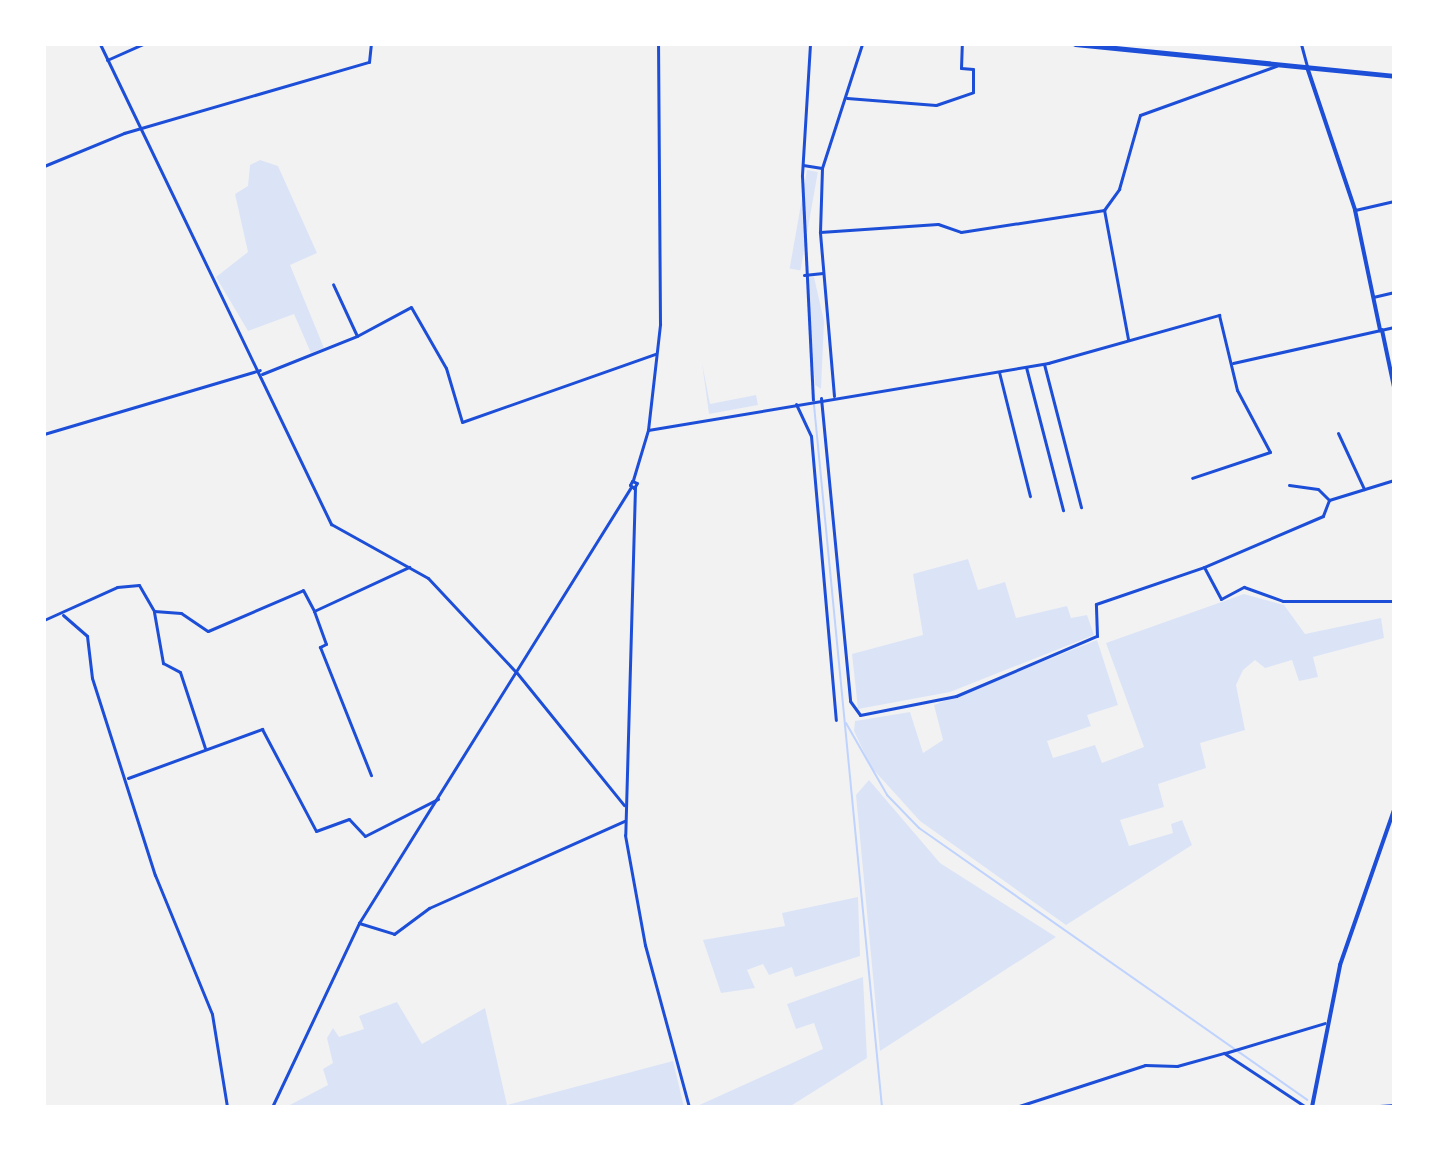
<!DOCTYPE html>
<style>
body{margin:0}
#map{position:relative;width:1438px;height:1151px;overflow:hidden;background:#f2f2f2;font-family:"Space Grotesk",sans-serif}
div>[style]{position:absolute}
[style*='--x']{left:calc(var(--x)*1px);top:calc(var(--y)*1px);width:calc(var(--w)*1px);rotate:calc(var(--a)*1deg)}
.green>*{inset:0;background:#dbe4f7;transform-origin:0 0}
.stream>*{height:2px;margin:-1px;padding:0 1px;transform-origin:1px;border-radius:1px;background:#bfd3fe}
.minor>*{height:3px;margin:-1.5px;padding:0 1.5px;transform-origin:1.5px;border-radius:1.5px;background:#1d4ed8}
.tertiary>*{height:4px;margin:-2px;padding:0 2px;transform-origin:2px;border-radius:2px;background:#1d4ed8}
.secondary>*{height:5px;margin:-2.5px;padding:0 2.5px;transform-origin:2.5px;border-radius:2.5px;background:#1d4ed8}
span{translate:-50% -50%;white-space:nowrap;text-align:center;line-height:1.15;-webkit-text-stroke:7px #fff;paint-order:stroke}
.frame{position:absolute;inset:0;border:46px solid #fff;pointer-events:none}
</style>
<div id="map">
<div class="green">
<i style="clip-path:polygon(260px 160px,278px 166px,317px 253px,290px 265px,324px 348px,311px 353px,294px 314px,248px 331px,216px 277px,248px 252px,235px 194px,248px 186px,250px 165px)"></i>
<i style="left:807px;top:170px;width:11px;height:100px;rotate:10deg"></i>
<i style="clip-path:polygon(814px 277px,824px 321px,821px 389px,815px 385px,807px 278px)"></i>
<i style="clip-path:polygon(702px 363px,710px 404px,756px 395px,758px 405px,709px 414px)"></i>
<i style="clip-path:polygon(968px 559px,978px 590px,1005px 582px,1016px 618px,1067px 606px,1071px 618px,1087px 615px,1094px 635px,950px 692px,858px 709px,852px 654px,923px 635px,913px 574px)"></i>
<i style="clip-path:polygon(1244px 594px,1284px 605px,1305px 634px,1381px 618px,1384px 638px,1313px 657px,1318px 677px,1299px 681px,1292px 660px,1265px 668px,1255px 660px,1243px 670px,1236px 685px,1245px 730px,1200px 743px,1206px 768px,1158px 784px,1164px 807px,1120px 820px,1129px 846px,1173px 833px,1171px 824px,1182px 820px,1192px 845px,1066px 925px,920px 821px,871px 767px,854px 731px,855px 721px,910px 712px,923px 753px,943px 740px,934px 705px,1097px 640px,1118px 705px,1087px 715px,1091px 726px,1047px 741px,1053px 758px,1095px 745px,1102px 763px,1144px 747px,1106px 643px)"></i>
<i style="clip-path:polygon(869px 780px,940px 863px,1056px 937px,880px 1051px,856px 795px)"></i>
<i style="clip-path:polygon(858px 897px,860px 956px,795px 977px,792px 967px,769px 975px,763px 964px,747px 970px,755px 988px,721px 993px,703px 940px,785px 926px,782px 913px)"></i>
<i style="clip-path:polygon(863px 977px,867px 1058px,789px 1107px,695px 1107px,823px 1049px,814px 1023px,796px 1029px,787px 1004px)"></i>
<i style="clip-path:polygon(397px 1002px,422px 1044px,485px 1008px,507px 1105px,673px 1061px,684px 1107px,286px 1107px,328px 1085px,323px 1069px,333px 1063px,327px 1038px,333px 1028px,339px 1037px,364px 1029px,359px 1016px)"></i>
</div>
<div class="stream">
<i style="--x:814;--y:405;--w:705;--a:84.47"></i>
<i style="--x:846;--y:723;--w:83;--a:60.3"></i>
<i style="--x:887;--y:795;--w:46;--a:45.9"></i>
<i style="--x:919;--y:828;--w:474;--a:35"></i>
</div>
<div class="minor">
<i style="--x:100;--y:44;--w:533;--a:64.3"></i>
<i style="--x:331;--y:524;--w:111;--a:29.1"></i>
<i style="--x:428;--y:578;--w:130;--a:46.9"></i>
<i style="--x:517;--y:673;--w:170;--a:51"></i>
<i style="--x:810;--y:44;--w:132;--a:93.5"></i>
<i style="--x:802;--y:176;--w:224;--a:87.2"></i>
<i style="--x:1301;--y:44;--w:23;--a:75"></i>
<i style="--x:107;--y:60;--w:39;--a:-24"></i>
<i style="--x:847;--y:98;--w:89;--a:4.5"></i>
<i style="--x:936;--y:105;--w:39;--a:-19"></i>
<i style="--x:973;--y:92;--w:23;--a:-90"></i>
<i style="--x:973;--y:69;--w:12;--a:-175"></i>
<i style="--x:961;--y:68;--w:24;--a:-88"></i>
<i style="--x:803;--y:165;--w:19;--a:9"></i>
<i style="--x:44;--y:166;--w:87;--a:-22.4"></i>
<i style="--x:124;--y:133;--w:255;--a:-16.2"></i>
<i style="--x:369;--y:62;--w:18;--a:-84"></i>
<i style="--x:1355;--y:210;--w:40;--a:-13"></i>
<i style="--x:820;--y:232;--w:118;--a:-3.9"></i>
<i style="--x:938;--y:224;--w:24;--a:19"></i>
<i style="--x:961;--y:232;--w:145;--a:-8.7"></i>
<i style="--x:804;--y:275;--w:19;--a:-6"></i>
<i style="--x:1373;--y:297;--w:22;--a:-13"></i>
<i style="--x:357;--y:336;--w:61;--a:-28.2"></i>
<i style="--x:411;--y:307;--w:70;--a:60.2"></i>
<i style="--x:446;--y:368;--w:56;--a:73.5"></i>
<i style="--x:462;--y:422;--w:205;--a:-19.4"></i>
<i style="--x:1128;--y:339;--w:131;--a:-100.5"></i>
<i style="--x:1104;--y:210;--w:26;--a:-54"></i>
<i style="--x:1119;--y:189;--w:77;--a:-74.2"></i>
<i style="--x:1140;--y:115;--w:145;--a:-19.8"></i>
<i style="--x:1233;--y:363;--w:165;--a:-12.6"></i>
<i style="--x:1044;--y:364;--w:148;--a:75.5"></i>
<i style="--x:1026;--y:367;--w:148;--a:75.5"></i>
<i style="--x:999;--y:372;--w:128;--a:76"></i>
<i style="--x:262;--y:374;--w:102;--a:-21.8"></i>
<i style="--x:357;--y:336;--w:57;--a:-114.8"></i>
<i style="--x:834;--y:396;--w:165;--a:-94.9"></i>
<i style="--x:820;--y:232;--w:64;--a:-88.2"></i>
<i style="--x:822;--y:168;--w:130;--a:-72.1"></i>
<i style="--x:821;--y:398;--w:304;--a:84.5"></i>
<i style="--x:850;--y:701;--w:17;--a:54"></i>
<i style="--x:860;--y:715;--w:98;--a:-11.2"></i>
<i style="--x:956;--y:696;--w:153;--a:-23.1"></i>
<i style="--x:1097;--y:636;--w:32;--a:-92"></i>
<i style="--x:1096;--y:604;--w:114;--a:-18.9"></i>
<i style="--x:796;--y:404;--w:35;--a:65"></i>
<i style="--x:811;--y:436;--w:285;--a:85"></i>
<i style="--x:648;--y:430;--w:406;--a:-9.5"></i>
<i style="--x:1048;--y:363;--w:178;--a:-15.7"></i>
<i style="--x:1219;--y:315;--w:77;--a:76.5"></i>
<i style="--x:1237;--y:390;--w:70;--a:62"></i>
<i style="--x:1270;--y:452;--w:82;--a:161.6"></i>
<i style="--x:1338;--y:433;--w:62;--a:65.1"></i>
<i style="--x:44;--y:434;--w:225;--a:-16.5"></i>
<i style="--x:633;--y:480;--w:52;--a:-73.3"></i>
<i style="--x:648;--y:430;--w:107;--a:-83.5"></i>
<i style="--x:660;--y:324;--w:280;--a:-90.4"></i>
<i style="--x:632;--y:481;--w:5;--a:22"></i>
<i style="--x:637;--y:483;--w:6;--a:121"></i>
<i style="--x:634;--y:488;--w:5;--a:-143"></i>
<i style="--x:630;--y:485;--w:4;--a:-63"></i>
<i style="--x:1289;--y:485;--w:29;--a:8"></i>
<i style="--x:1318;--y:489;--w:16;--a:45"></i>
<i style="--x:1329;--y:500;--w:68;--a:-17.1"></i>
<i style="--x:635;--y:487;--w:348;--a:91.6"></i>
<i style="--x:625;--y:835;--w:112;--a:79.7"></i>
<i style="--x:645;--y:945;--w:168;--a:74.8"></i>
<i style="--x:1329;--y:500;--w:17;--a:111"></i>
<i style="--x:1323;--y:516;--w:129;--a:156.8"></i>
<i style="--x:1204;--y:567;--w:36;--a:62"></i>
<i style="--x:1221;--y:599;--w:26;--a:-28"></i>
<i style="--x:1244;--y:587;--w:41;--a:19.7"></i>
<i style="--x:1283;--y:601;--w:111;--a:0"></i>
<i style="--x:314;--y:611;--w:35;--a:70"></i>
<i style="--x:326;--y:644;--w:7;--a:153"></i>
<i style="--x:320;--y:647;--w:138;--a:68.3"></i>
<i style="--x:154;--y:612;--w:52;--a:80"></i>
<i style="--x:163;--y:663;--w:19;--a:28"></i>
<i style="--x:180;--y:672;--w:80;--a:71.8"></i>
<i style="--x:63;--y:615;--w:32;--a:41"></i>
<i style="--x:87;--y:636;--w:42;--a:83.2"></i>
<i style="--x:92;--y:678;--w:207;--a:72.3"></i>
<i style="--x:155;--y:875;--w:150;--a:67.7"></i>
<i style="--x:212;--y:1014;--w:94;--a:80.8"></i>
<i style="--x:44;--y:620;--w:80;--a:-24.3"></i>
<i style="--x:117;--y:587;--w:22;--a:-5"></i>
<i style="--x:139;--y:585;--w:30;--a:60"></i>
<i style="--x:154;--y:611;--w:27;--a:4"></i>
<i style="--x:181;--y:613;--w:32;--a:34"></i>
<i style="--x:208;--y:631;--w:103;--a:-23.3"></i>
<i style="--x:303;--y:590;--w:24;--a:62"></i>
<i style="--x:314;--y:611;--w:105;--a:-24.9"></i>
<i style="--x:128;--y:778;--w:143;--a:-20.1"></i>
<i style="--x:262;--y:729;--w:115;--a:62.1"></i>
<i style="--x:316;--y:831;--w:35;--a:-20"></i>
<i style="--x:349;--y:819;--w:23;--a:47"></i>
<i style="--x:365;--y:836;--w:82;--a:-26.9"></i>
<i style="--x:44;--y:915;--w:35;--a:90"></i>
<i style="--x:359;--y:923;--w:37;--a:17"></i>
<i style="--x:394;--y:934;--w:44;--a:-36.6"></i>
<i style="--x:429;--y:908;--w:214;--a:-24"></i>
<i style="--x:1225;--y:1053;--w:104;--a:-16.7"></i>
<i style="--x:272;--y:1107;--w:204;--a:-64.7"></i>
<i style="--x:359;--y:923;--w:514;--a:-58.04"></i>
<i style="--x:1016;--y:1107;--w:136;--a:-18"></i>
<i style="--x:1145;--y:1065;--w:32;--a:2"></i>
<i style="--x:1177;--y:1066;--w:49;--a:-15.5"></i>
<i style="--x:1224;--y:1053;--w:98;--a:33.4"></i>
<i style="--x:1365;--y:1107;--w:29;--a:-4"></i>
</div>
<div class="tertiary">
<i style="--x:1307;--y:67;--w:151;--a:71.4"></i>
<i style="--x:1355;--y:210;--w:123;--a:78.2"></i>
<i style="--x:1382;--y:330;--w:58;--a:78.1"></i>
<i style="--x:1312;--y:1107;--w:145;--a:-78.8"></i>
<i style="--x:1340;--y:965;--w:164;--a:-70.8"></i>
</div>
<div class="secondary">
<i style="--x:1075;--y:44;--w:321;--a:5.7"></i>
</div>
<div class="frame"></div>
</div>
